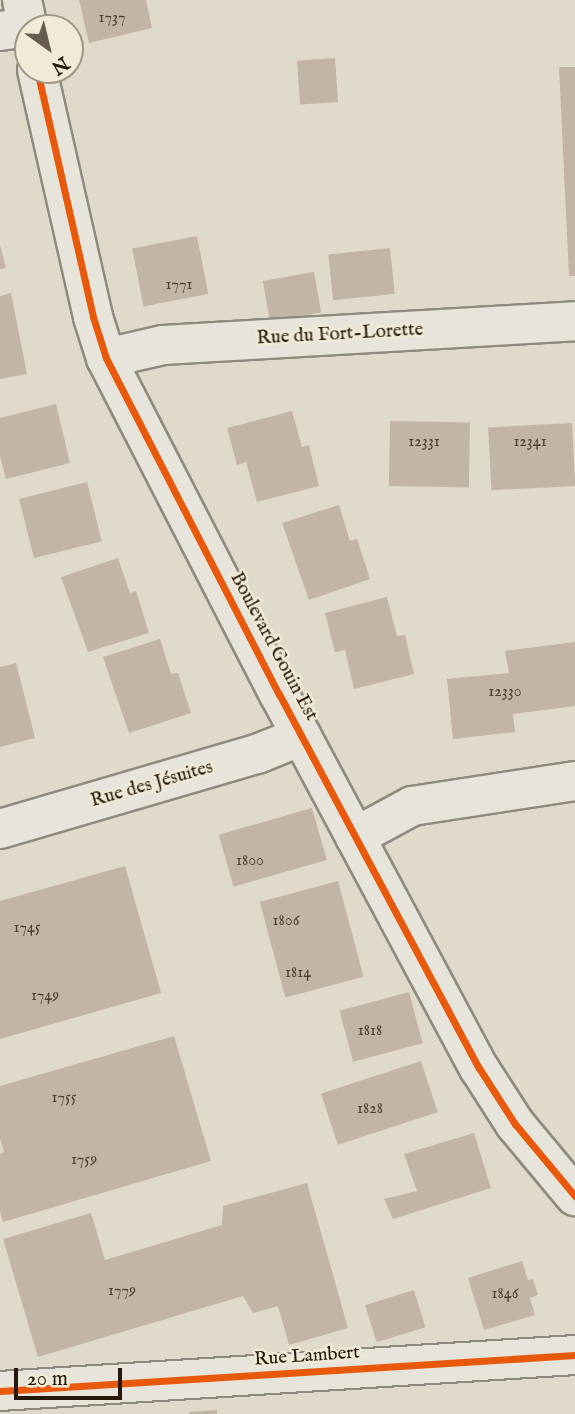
<!DOCTYPE html>
<meta charset="utf-8">
<style>
body{margin:0}
#map{position:relative;width:575px;height:1414px;overflow:hidden;background:#e0daca;font-family:"IM FELL English",serif}
div>[style]{position:absolute}
[style*='--x']{left:calc(var(--x)*1px);top:calc(var(--y)*1px);width:calc(var(--w)*1px);rotate:calc(var(--a)*1deg)}
.building>*{inset:0;background:#c3b5a6;transform-origin:0 0}
.roads{filter:drop-shadow(2px 0 #8f8a7f) drop-shadow(-2px 0 #8f8a7f) drop-shadow(0 2px #8f8a7f) drop-shadow(0 -2px #8f8a7f)}
.minor>*{height:38px;margin:-19px;padding:0 19px;transform-origin:19px;border-radius:19px;background:#e7e4dc}
.tertiary>*{height:38px;margin:-19px;padding:0 19px;transform-origin:19px;border-radius:19px;background:#e7e4dc}
.cycleway>*{height:7px;margin:-3.5px;padding:0 3.5px;transform-origin:3.5px;border-radius:3.5px;background:#e8590c}
span{translate:-50% -50%;white-space:nowrap;text-align:center;line-height:1.15;-webkit-text-stroke:5px #f1ead6;paint-order:stroke}
.number-label{font-size:16px;color:#4c3e31}
.number-label span{-webkit-text-stroke-width:0}
.street-label{font-size:19px;color:#25170a}
.north{position:absolute;left:14px;top:14px;width:70px;height:70px;box-sizing:border-box;background:#f1ead6;border:2px solid #9f9684;border-radius:50%;rotate:146deg;font-size:19px;font-weight:700;line-height:28px;text-align:center;color:#25170a}
.north::after{content:'';display:block;margin:auto;width:24px;height:32px;background:#665b4d;clip-path:polygon(50% 0,100% 100%,50% 72%,0 100%)}
.scale{position:absolute;left:14px;top:1368px;width:108px;height:32px;box-sizing:border-box;border:4px solid #25170a;border-top:0;padding-left:9px;font-size:21px;line-height:24px;white-space:nowrap;color:#25170a;-webkit-text-stroke:5px #f1ead6;paint-order:stroke}
</style>
<div id="map">
<div class="building">
<i style="clip-path:polygon(79px 0,146px 0,152px 28px,89px 43px)"></i>
<i style="left:335px;top:58px;width:44px;height:38px;rotate:86deg"></i>
<i style="clip-path:polygon(559px 67px,575px 67px,575px 276px,569px 276px)"></i>
<i style="left:197px;top:236px;width:59px;height:66px;rotate:79deg"></i>
<i style="clip-path:polygon(0 245px,6px 268px,0 269px)"></i>
<i style="left:390px;top:248px;width:46px;height:62px;rotate:84deg"></i>
<i style="left:314px;top:272px;width:41px;height:52px;rotate:80deg"></i>
<i style="clip-path:polygon(11px 293px,27px 374px,0 379px,0 296px)"></i>
<i style="clip-path:polygon(56px 404px,70px 463px,6px 479px,0 456px,0 418px)"></i>
<i style="clip-path:polygon(292px 411px,302px 447px,309px 445px,319px 486px,257px 502px,246px 462px,237px 465px,227px 428px)"></i>
<i style="left:390px;top:421px;width:80px;height:65px;rotate:1deg"></i>
<i style="left:572px;top:423px;width:63px;height:84px;rotate:87deg"></i>
<i style="left:87px;top:482px;width:61px;height:70px;rotate:76deg"></i>
<i style="clip-path:polygon(339px 505px,350px 541px,357px 539px,370px 579px,309px 600px,282px 523px)"></i>
<i style="clip-path:polygon(118px 558px,130px 593px,136px 591px,149px 633px,88px 652px,61px 577px)"></i>
<i style="clip-path:polygon(387px 597px,397px 636px,405px 635px,414px 674px,354px 689px,345px 650px,335px 652px,325px 613px)"></i>
<i style="clip-path:polygon(160px 639px,171px 674px,178px 673px,191px 713px,129px 733px,103px 657px)"></i>
<i style="clip-path:polygon(575px 642px,575px 706px,513px 714px,515px 732px,453px 739px,447px 679px,509px 673px,505px 651px)"></i>
<i style="clip-path:polygon(16px 663px,35px 738px,0 747px,0 667px)"></i>
<i style="left:312px;top:808px;width:54px;height:97px;rotate:74deg"></i>
<i style="clip-path:polygon(125px 866px,161px 993px,0 1039px,0 901px)"></i>
<i style="left:338px;top:881px;width:99px;height:81px;rotate:75deg"></i>
<i style="left:409px;top:992px;width:53px;height:72px;rotate:75deg"></i>
<i style="clip-path:polygon(174px 1036px,211px 1161px,3px 1222px,0 1211px,0 1154px,4px 1152px,0 1138px,0 1086px)"></i>
<i style="left:421px;top:1061px;width:54px;height:105px;rotate:72deg"></i>
<i style="clip-path:polygon(474px 1133px,491px 1188px,393px 1219px,384px 1199px,417px 1191px,404px 1154px)"></i>
<i style="clip-path:polygon(307px 1183px,348px 1328px,289px 1345px,278px 1306px,253px 1313px,243px 1296px,38px 1357px,3px 1239px,91px 1213px,105px 1260px,222px 1225px,223px 1206px)"></i>
<i style="clip-path:polygon(522px 1261px,528px 1280px,533px 1279px,538px 1295px,530px 1298px,535px 1315px,484px 1330px,468px 1278px)"></i>
<i style="left:414px;top:1290px;width:39px;height:51px;rotate:73deg"></i>
<i style="clip-path:polygon(217px 1410px,217px 1414px,190px 1414px,189px 1412px)"></i>
</div>
<div class="roads">
<div class="minor">
<i style="--x:0;--y:31;--w:28;--a:-8"></i>
<i style="--x:106;--y:358;--w:58;--a:-12.8"></i>
<i style="--x:163;--y:345;--w:413;--a:-3.3"></i>
<i style="--x:0;--y:829;--w:268;--a:-16.3"></i>
<i style="--x:257;--y:754;--w:48;--a:-21.8"></i>
<i style="--x:355;--y:837;--w:65;--a:-28.5"></i>
<i style="--x:412;--y:806;--w:165;--a:-8.7"></i>
<i style="--x:0;--y:1391;--w:576;--a:-3.58"></i>
</div>
<div class="tertiary">
<i style="--x:22;--y:0;--w:29;--a:78"></i>
<i style="--x:37;--y:70;--w:253;--a:77.2"></i>
<i style="--x:93;--y:317;--w:43;--a:72.4"></i>
<i style="--x:106;--y:358;--w:378;--a:62.8"></i>
<i style="--x:279;--y:694;--w:424;--a:61.9"></i>
<i style="--x:479;--y:1068;--w:67;--a:57.3"></i>
<i style="--x:515;--y:1124;--w:94;--a:50.2"></i>
</div>
</div>
<div class="cycleway">
<i style="--x:37;--y:70;--w:253;--a:77.2"></i>
<i style="--x:93;--y:317;--w:43;--a:72.4"></i>
<i style="--x:106;--y:358;--w:378;--a:62.8"></i>
<i style="--x:279;--y:694;--w:424;--a:61.9"></i>
<i style="--x:479;--y:1068;--w:67;--a:57.3"></i>
<i style="--x:515;--y:1124;--w:94;--a:50.2"></i>
<i style="--x:0;--y:1391;--w:576;--a:-3.58"></i>
</div>
<div class="number-label">
<span style="left:112px;top:18px">1737</span>
<span style="left:179px;top:285px">1771</span>
<span style="left:424px;top:442px">12331</span>
<span style="left:530px;top:442px">12341</span>
<span style="left:505px;top:692px">12330</span>
<span style="left:250px;top:861px">1800</span>
<span style="left:286px;top:921px">1806</span>
<span style="left:27px;top:928px">1745</span>
<span style="left:298px;top:973px">1814</span>
<span style="left:45px;top:996px">1749</span>
<span style="left:370px;top:1031px">1818</span>
<span style="left:64px;top:1098px">1755</span>
<span style="left:370px;top:1109px">1828</span>
<span style="left:84px;top:1160px">1759</span>
<span style="left:122px;top:1291px">1779</span>
<span style="left:505px;top:1294px">1846</span>
</div>
<div class="street-label">
<span style="left:340px;top:335px;rotate:-3deg">Rue du Fort-Lorette</span>
<span style="left:273px;top:647px;rotate:62deg">Boulevard Gouin Est</span>
<span style="left:152px;top:785px;rotate:-16deg">Rue des Jésuites</span>
<span style="left:307px;top:1357px;rotate:-4deg">Rue Lambert</span>
</div>
<div class="north">N</div>
<div class="scale">20 m</div>
</div>
